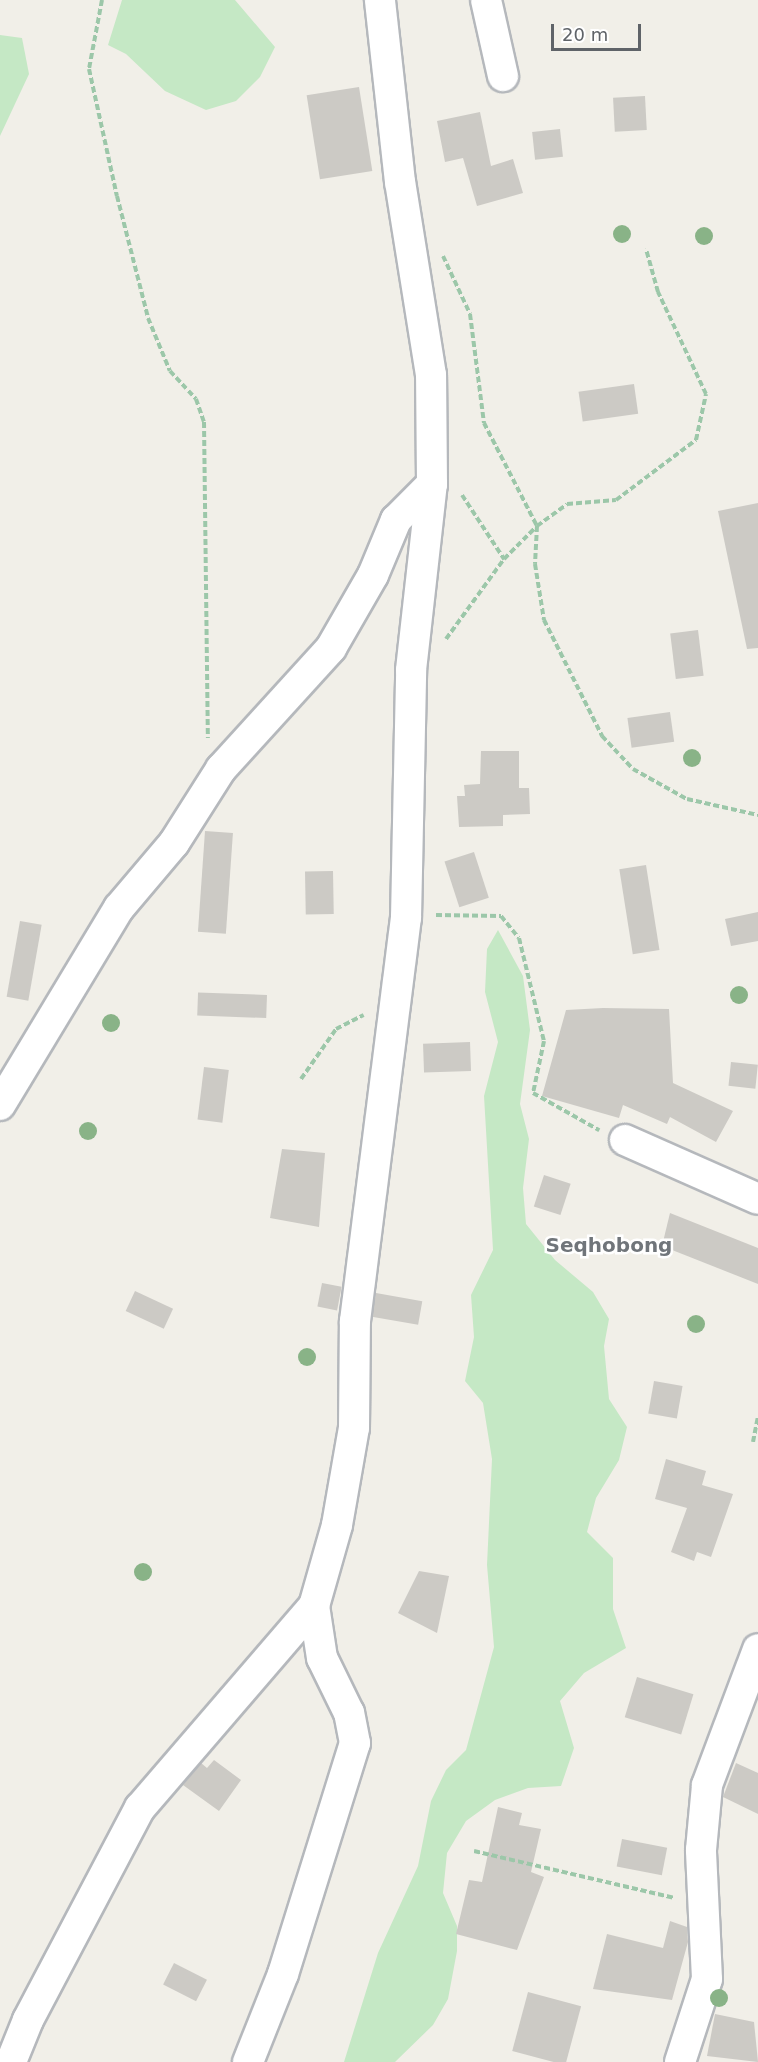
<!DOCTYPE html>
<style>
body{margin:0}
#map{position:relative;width:758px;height:2062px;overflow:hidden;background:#f1efe8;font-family:"DejaVu Sans",sans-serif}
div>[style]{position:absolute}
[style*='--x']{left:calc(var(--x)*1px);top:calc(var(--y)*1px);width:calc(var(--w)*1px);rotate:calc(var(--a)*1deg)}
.green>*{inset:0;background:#c5e8c5}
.building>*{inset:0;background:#cccac5;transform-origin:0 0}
.path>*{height:4px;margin-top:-2px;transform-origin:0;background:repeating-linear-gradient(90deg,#9cc7a9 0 6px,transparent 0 9px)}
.roads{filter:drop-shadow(2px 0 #b5b8bc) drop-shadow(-2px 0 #b5b8bc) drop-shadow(0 2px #b5b8bc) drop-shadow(0 -2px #b5b8bc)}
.minor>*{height:30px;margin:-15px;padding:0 15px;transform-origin:15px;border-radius:15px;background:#fff}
.trees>*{width:18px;height:18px;margin:-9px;border-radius:50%;background:#89b387}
span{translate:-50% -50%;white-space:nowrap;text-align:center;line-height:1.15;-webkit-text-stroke:5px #fff;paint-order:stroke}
.neighbourhood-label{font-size:20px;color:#70757a;font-weight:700}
.scale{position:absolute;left:551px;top:24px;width:90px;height:27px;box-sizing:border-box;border:3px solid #5f6368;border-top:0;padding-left:8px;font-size:18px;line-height:21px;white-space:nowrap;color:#5f6368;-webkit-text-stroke:4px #fff;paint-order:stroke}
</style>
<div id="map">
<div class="green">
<i style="clip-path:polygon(122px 0,235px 0,275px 47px,260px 77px,236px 101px,206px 110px,165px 91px,126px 54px,108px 45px)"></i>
<i style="clip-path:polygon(0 35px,22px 38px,29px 74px,0 136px)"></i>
<i style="clip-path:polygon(498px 930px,523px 976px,530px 1030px,520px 1104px,529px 1139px,523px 1188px,526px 1224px,555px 1260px,593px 1292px,609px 1319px,604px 1346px,609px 1399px,627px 1427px,619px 1460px,596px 1498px,587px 1532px,613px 1558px,613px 1609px,626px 1648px,584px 1673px,560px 1701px,574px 1748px,561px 1786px,528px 1788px,495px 1800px,466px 1821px,447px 1853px,443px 1893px,457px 1926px,457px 1951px,448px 1999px,433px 2025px,395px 2062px,344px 2062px,378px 1953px,418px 1866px,431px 1801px,446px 1770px,466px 1750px,494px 1647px,487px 1565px,492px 1459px,483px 1403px,465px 1381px,474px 1337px,471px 1295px,493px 1250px,484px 1096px,498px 1042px,485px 992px,487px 949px)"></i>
</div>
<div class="building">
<i style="left:359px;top:87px;width:85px;height:53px;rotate:81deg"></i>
<i style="left:645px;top:96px;width:34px;height:32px;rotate:87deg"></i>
<i style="clip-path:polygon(480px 112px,491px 166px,513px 159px,523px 193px,477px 206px,463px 158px,445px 162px,437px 121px)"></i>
<i style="left:560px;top:129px;width:28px;height:28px;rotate:84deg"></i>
<i style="left:634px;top:384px;width:30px;height:56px;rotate:82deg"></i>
<i style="clip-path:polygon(758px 503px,758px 648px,747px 649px,718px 511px)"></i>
<i style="left:698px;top:630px;width:46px;height:28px;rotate:83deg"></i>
<i style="left:670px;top:712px;width:30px;height:43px;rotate:82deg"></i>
<i style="clip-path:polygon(481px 751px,519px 751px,519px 788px,529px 788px,530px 814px,503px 815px,503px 826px,459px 827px,457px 796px,465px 796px,464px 785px,480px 784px)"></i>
<i style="left:205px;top:831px;width:28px;height:101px;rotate:4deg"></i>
<i style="left:474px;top:852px;width:48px;height:31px;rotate:72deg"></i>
<i style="left:646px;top:865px;width:86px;height:27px;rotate:81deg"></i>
<i style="left:333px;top:871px;width:43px;height:28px;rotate:89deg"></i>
<i style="clip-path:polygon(758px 912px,758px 941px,731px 946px,725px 919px)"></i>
<i style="left:20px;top:921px;width:22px;height:77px;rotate:10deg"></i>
<i style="left:267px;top:995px;width:23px;height:69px;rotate:92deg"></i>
<i style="clip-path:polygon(603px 1008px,669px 1009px,673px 1083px,733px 1111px,716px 1142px,670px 1117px,667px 1124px,623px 1105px,619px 1118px,542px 1096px,566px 1010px)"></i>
<i style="left:470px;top:1042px;width:29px;height:47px;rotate:88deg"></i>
<i style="left:731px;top:1062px;width:27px;height:24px;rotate:6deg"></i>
<i style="left:204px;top:1067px;width:25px;height:53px;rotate:7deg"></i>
<i style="clip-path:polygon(282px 1149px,325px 1153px,319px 1227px,270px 1218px)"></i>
<i style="left:544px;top:1175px;width:28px;height:33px;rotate:18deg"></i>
<i style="clip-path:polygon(670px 1213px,758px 1248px,758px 1284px,662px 1246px)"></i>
<i style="left:322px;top:1283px;width:20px;height:24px;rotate:11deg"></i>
<i style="left:135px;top:1291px;width:42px;height:22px;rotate:25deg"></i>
<i style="left:376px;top:1293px;width:47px;height:24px;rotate:10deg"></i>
<i style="left:654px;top:1381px;width:29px;height:33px;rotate:10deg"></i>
<i style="clip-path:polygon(666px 1459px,706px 1471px,702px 1485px,733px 1494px,711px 1557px,697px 1552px,694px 1561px,671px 1552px,687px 1508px,655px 1499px)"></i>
<i style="clip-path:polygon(419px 1571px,449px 1576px,437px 1633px,398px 1613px)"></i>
<i style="left:637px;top:1677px;width:59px;height:42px;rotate:17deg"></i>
<i style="clip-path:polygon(214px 1760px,241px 1780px,219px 1811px,183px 1785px,201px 1763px,207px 1768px)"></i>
<i style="clip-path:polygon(736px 1763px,758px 1773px,758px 1814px,723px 1797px)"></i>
<i style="clip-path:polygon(498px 1807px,522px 1813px,519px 1825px,541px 1829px,531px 1872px,544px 1877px,517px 1950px,456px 1934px,469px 1880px,482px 1882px)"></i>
<i style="left:622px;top:1839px;width:46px;height:28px;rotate:11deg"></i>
<i style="clip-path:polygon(670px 1921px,687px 1927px,688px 1942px,672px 2000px,593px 1989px,607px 1934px,663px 1948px)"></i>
<i style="left:174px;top:1963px;width:37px;height:24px;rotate:27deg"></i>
<i style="left:528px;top:1992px;width:55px;height:61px;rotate:15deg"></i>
<i style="clip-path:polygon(715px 2014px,754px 2022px,758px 2062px,707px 2056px)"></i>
</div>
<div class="path">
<i style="--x:102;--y:0;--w:70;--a:100.7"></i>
<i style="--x:89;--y:69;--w:130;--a:77.6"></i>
<i style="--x:117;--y:196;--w:126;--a:75.7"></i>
<i style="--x:148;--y:318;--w:57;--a:67.5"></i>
<i style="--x:170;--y:371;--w:38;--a:47"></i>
<i style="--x:196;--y:399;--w:24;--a:71"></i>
<i style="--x:204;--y:422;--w:316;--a:89.3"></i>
<i style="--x:443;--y:256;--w:64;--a:65"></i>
<i style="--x:470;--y:314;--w:110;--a:82.7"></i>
<i style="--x:484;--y:423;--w:116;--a:62.8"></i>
<i style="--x:537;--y:526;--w:38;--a:93"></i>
<i style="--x:535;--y:564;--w:57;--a:80.9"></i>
<i style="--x:544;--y:620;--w:130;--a:63.4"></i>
<i style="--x:602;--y:736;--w:45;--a:46.8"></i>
<i style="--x:633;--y:769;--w:62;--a:29.1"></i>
<i style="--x:687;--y:799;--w:73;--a:12.7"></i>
<i style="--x:462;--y:495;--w:77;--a:56.7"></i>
<i style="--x:446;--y:639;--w:99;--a:-54.1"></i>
<i style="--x:504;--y:559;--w:47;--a:-45"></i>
<i style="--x:537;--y:526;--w:37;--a:-36"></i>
<i style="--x:567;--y:504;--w:49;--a:-4.7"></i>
<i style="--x:616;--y:500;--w:100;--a:-36.9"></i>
<i style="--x:696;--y:440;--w:47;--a:-77.7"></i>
<i style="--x:706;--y:394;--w:113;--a:-115.2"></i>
<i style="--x:658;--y:292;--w:45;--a:-105.6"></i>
<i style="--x:436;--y:915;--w:65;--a:0.9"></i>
<i style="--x:501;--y:916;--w:28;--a:51"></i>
<i style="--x:519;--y:938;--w:106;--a:76.4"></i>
<i style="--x:544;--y:1041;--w:53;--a:101.9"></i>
<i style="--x:533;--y:1093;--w:76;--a:29.3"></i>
<i style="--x:301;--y:1079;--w:61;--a:-55"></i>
<i style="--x:336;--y:1029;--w:31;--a:-27"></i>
<i style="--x:753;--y:1442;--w:25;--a:-79"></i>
<i style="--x:474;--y:1851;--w:205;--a:13.2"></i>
</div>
<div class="roads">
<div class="minor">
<i style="--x:486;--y:0;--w:78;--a:77.4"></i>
<i style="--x:0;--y:1105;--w:230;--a:-58.9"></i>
<i style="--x:119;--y:908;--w:85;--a:-49.8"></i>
<i style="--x:174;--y:843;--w:88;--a:-57.6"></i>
<i style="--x:221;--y:769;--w:164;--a:-47.7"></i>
<i style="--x:331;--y:648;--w:84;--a:-60.1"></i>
<i style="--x:373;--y:575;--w:60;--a:-67.3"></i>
<i style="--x:396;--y:520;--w:51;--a:-45"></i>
<i style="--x:625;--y:1140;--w:145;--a:23.9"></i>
<i style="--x:11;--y:2062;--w:45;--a:-68"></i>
<i style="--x:28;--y:2020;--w:240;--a:-62.2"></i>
<i style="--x:140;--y:1808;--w:267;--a:-49.3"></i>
<i style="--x:248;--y:2062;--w:95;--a:-68.3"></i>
<i style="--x:283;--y:1974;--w:242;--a:-72.7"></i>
<i style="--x:355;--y:1743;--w:31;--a:-101"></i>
<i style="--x:349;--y:1713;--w:61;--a:-116.1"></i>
<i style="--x:322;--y:1658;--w:53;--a:-98.7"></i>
<i style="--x:314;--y:1606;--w:84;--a:-74.1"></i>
<i style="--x:337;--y:1525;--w:98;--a:-80.1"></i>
<i style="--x:354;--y:1428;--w:107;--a:-89.5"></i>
<i style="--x:355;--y:1321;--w:406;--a:-82.8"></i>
<i style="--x:406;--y:918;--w:248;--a:-88.8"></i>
<i style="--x:411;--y:670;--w:187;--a:-83.6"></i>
<i style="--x:432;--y:484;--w:109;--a:-90.5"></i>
<i style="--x:431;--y:375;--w:195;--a:-99.1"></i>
<i style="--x:400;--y:182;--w:183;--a:-96.3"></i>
<i style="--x:680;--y:2062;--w:87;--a:-72"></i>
<i style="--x:707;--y:1979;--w:129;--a:-92.7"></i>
<i style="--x:701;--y:1850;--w:65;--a:-84.7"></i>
<i style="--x:707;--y:1785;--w:145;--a:-69.4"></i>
</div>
</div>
<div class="trees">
<i style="left:622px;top:234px"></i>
<i style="left:704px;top:236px"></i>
<i style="left:692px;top:758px"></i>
<i style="left:739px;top:995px"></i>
<i style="left:111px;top:1023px"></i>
<i style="left:88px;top:1131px"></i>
<i style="left:696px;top:1324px"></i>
<i style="left:307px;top:1357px"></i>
<i style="left:143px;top:1572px"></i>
<i style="left:719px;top:1998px"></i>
</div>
<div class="neighbourhood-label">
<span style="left:609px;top:1245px">Seqhobong</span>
</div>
<div class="scale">20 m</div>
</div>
